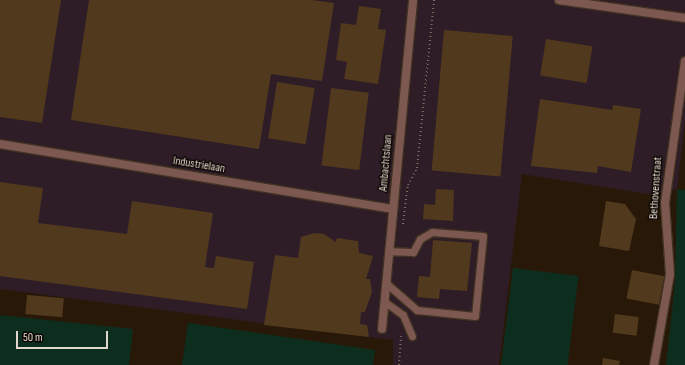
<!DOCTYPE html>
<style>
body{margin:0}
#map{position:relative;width:685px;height:365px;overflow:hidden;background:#281807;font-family:"Sofia Sans Condensed",sans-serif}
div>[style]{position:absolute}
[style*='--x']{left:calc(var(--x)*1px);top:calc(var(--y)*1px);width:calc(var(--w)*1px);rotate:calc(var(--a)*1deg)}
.industrial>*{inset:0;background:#2e1d27}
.green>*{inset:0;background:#0d2e1e;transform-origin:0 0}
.building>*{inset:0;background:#51391e;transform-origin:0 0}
.path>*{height:2px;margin-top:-1px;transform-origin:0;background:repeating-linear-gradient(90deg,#7b6d5f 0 1px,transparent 0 4px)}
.roads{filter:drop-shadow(1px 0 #423322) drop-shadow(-1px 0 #423322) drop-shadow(0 1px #423322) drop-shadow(0 -1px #423322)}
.service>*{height:7px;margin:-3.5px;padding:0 3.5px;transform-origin:3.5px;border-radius:3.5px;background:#7d5851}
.minor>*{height:8px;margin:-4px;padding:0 4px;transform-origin:4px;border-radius:4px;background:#7d5851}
span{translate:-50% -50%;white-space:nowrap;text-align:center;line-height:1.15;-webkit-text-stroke:3px #0c0602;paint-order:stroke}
.street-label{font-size:12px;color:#e1d6cb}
.scale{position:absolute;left:16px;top:331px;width:92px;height:18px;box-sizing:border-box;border:2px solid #e1d6cb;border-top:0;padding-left:5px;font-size:12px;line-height:14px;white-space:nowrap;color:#e1d6cb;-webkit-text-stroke:3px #0c0602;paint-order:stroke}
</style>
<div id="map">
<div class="industrial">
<i style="clip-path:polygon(0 0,685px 0,685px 120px,677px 189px,654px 195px,522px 174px,499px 365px,393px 365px,393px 340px,0 289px)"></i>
</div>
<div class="green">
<i style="clip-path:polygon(677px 189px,685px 190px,685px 365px,666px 365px,675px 283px)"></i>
<i style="left:513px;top:268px;width:66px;height:98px;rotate:7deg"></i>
<i style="clip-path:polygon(0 315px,133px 329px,129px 365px,0 365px)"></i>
<i style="clip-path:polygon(188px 323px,375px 350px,373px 365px,182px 365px)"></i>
</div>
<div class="building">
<i style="clip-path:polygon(0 0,61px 0,42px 123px,0 117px)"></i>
<i style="clip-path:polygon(89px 0,312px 0,334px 3px,322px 81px,271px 74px,259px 149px,71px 120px)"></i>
<i style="clip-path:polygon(359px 6px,381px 9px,378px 29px,386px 30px,378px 84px,344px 79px,347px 62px,336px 60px,341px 23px,356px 25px)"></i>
<i style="left:444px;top:30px;width:69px;height:141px;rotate:5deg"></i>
<i style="left:546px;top:39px;width:47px;height:37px;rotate:9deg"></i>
<i style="left:277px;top:82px;width:38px;height:57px;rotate:9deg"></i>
<i style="left:331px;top:88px;width:38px;height:78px;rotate:7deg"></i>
<i style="clip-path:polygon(540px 99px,612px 110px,613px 105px,641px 109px,631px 172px,598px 166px,597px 173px,531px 166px)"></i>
<i style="clip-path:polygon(0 182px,43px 188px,38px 223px,127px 234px,132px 201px,213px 213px,205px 267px,214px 268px,216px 256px,254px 262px,247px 309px,0 276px)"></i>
<i style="clip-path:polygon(436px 189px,454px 190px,453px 221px,423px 219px,424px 204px,435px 205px)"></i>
<i style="clip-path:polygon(606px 201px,625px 204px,636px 219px,629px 251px,599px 246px)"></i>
<i style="clip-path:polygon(314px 233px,324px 234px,336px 242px,337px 238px,358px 241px,359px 253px,373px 256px,366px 279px,370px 279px,372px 292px,365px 312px,361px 312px,360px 324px,367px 325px,369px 337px,264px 325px,275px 255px,298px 258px,301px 237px)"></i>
<i style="clip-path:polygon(433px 240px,472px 243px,467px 291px,440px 289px,439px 299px,417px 297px,419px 276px,430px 277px)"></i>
<i style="left:632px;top:270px;width:33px;height:29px;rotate:11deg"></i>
<i style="left:27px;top:295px;width:37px;height:19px;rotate:5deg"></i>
<i style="left:615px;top:314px;width:24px;height:19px;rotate:7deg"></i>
<i style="clip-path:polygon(603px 358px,620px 361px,619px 365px,602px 365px)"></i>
</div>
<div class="path">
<i style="--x:403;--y:224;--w:39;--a:-83"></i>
<i style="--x:408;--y:185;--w:19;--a:-62"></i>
<i style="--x:417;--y:168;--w:169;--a:-84.2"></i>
<i style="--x:399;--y:365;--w:29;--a:-86"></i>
</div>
<div class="roads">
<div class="service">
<i style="--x:387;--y:284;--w:40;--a:41"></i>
<i style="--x:417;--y:310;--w:58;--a:5.9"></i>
<i style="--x:475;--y:316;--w:80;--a:-84.3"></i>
<i style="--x:483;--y:236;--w:51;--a:-175.5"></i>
<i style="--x:432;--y:232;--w:14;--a:150"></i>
<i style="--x:420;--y:239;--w:15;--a:118"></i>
<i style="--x:413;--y:252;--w:23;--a:-178"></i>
<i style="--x:385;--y:302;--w:22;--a:36"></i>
<i style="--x:403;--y:315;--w:23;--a:67"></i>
</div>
<div class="minor">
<i style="--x:559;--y:0;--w:127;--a:8.1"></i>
<i style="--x:0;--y:144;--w:398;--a:9.4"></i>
<i style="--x:382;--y:329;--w:330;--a:-84.6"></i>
<i style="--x:654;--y:365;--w:92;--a:-80"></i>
<i style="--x:670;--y:274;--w:71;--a:-94"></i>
<i style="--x:665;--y:203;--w:143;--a:-82"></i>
</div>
</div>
<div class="street-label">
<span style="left:386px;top:163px;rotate:-85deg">Ambachtslaan</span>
<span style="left:199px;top:165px;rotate:9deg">Industrielaan</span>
<span style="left:656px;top:188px;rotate:-86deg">Bethovenstraat</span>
</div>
<div class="scale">50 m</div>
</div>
